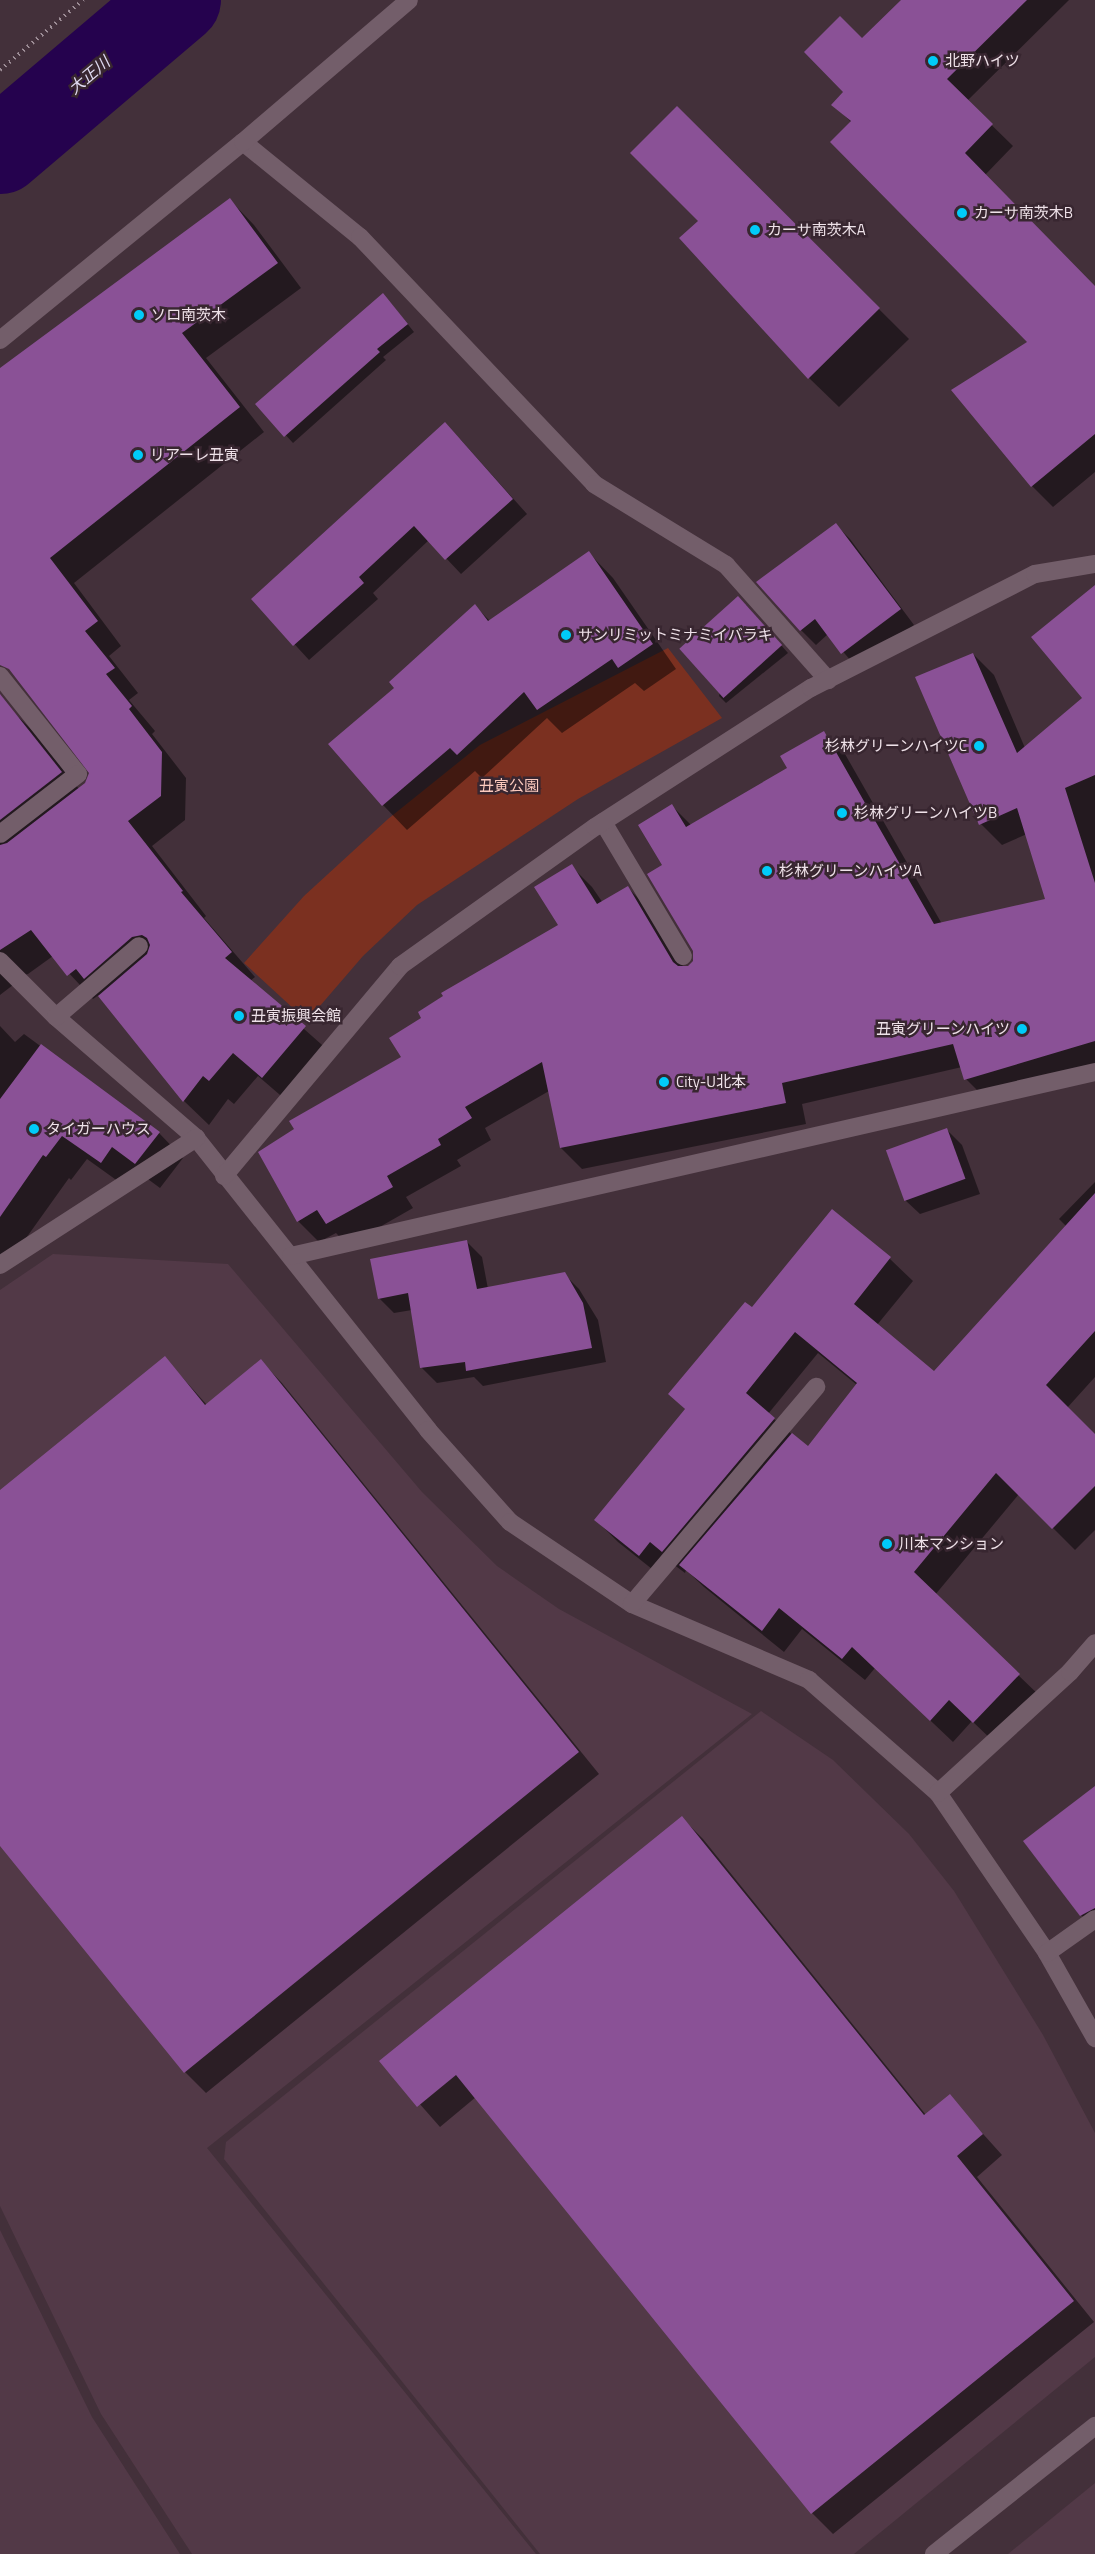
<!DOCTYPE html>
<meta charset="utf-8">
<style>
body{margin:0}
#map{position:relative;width:1095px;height:2554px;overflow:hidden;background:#43303a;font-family:"Titillium Web","Noto Sans JP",sans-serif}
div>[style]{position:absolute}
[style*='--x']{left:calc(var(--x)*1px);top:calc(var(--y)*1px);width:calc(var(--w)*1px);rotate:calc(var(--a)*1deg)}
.built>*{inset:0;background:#523947}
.green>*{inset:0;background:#7b3020}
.shadow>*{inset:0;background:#0007}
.river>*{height:87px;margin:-43.5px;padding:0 43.5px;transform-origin:43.5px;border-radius:43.5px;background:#25024e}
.building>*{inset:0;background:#8a5196;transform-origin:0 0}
.path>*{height:4px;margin-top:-2px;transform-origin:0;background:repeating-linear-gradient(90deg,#9e8e97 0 1.5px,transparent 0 6px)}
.minor>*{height:18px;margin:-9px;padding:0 9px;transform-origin:9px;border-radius:9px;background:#735e6a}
.dots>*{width:16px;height:16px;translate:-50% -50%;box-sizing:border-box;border:3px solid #382630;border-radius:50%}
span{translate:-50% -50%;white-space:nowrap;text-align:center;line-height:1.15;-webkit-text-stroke:5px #382630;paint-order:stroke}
.poi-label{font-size:15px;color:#efe2e9}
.left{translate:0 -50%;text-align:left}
.right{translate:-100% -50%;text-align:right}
.park-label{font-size:15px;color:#fdcabe}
.water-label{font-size:16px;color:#e1dcf3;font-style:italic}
</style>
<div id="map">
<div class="built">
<i style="clip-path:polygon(53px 1254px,228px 1264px,422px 1492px,497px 1566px,559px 1609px,752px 1714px,207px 2148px,536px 2554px,192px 2554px,101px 2414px,0 2206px,0 1290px)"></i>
<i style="clip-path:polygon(761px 1711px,833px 1760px,909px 1834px,954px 1891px,1043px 2035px,1095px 2133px,1095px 2357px,854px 2554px,540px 2554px,224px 2159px,226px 2142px)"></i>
<i style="clip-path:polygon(0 2230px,92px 2417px,180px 2554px,0 2554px)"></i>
<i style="clip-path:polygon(1095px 2483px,1095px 2554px,1008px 2554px)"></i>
</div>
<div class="green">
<i style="clip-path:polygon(668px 648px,722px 718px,578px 799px,417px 905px,363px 956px,307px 1021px,244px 963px,304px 896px,388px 819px,480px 745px)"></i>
</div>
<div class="shadow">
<i style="clip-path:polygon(903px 0,1069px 0,967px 101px,1013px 146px,985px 175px,1095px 287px,1095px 472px,1053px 507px,1032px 486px,953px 390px,1030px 342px,852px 123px,833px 104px,845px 92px,862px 40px)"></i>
<i style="clip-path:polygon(677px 108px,909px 339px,839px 407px,809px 378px,700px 221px)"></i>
<i style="clip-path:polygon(230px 200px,254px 225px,301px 288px,206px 358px,264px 432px,74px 583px,121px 646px,109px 656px,138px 693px,129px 700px,155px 731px,152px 734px,186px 778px,185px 820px,152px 846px,206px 916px,204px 918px,255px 977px,250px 981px,330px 1052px,287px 1101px,258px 1076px,234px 1104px,228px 1099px,209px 1125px,184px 1101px,99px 995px,93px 999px,53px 956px,28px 974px,17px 977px,13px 985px,0 995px,0 711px,7px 706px,32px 730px,79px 789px,86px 784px,91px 773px,0 634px,0 370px)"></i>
<i style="clip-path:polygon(390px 302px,414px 332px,383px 357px,386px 360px,293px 443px,257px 404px)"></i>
<i style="clip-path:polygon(460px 439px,527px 514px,461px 574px,429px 540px,373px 593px,378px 599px,309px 660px,253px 599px)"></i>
<i style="clip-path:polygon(836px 525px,850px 539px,914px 625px,857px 668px,828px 634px,816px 645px,801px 630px)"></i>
<i style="clip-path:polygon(589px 553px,613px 578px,676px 669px,644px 691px,635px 683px,562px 733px,547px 718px,482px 778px,475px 771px,407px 830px,383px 805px,396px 688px,475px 606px,490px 621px)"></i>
<i style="clip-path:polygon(1095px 587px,1095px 1068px,987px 1100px,966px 1079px,962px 1067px,802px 1104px,806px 1124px,582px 1169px,561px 1148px,549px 1091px,485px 1128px,491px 1140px,457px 1160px,461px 1166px,406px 1197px,413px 1208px,348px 1245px,336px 1233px,319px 1242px,298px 1221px,403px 1058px,423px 1018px,560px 925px,571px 866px,592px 887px,603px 903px,628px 888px,649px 909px,684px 968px,690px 967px,696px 957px,664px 866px,672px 806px,691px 825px,789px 769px,824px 733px,845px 754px,942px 924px,1047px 900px,1027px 834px,1002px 845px,981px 824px,973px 654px,994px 675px,1025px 748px,1084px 698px)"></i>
<i style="clip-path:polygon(746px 605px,788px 653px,726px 703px,719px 696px)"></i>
<i style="clip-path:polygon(0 1026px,15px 1042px,24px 1034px,159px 1133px,183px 1158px,160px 1188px,137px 1171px,126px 1187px,87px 1159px,71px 1180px,69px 1178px,9px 1262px,0 1256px)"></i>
<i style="clip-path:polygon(947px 1130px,962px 1145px,980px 1194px,920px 1214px,905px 1200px)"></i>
<i style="clip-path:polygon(evenodd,1095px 1182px,1095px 1377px,1067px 1408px,1095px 1436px,1095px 1530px,1075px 1550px,1019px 1494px,935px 1595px,1041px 1697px,996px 1744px,972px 1721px,953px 1742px,875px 1668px,865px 1680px,802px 1629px,784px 1652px,704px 1587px,686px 1570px,685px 1573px,673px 1564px,662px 1577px,618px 1542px,596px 1520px,686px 1410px,670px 1394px,752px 1309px,832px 1212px,890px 1259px,913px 1281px,877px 1325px,934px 1373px,1067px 1227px,1059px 1219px,1095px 1182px,818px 1353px,857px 1385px,808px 1448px,768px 1414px,818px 1353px)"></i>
<i style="clip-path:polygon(467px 1242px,482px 1257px,488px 1289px,564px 1274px,579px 1289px,598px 1320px,606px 1362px,483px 1386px,474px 1377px,437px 1383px,422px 1368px,412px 1310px,394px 1313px,379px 1298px)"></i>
<i style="clip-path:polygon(165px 1358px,207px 1405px,261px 1361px,282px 1383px,599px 1774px,206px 2093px,185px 2072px,0 1844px,0 1492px)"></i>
<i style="clip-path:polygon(1095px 1788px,1095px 1928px,1081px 1915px)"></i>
<i style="clip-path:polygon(682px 1818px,703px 1839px,926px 2115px,949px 2096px,1002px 2155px,977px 2177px,1094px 2322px,833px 2534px,812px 2513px,476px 2097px,440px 2127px,382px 2061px)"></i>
</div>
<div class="river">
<i style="--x:0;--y:150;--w:232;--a:-40.3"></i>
</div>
<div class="building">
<i style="clip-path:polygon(901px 0,1027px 0,947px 79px,993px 124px,965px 153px,1095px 286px,1095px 434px,1031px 487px,951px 390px,1027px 342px,830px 142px,851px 121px,831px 105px,843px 92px,804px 52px,840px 16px,862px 38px)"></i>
<i style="clip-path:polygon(677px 106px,880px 308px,808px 379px,679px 238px,698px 221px,630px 153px)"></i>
<i style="clip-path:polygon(230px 198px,278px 263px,182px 333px,240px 407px,50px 558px,98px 621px,85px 631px,115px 668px,106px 674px,132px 706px,129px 709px,162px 752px,161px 796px,128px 821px,183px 891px,181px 892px,232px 952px,225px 958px,306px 1026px,262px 1078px,233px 1053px,209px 1081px,203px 1076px,183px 1102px,98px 996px,147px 954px,150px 945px,147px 938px,142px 935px,132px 937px,84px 979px,76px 969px,67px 976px,31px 930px,0 950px,0 845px,7px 843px,85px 783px,89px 773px,9px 669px,0 665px,0 368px)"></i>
<i style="clip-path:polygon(383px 293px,408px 324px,377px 349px,380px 352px,284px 437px,255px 404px)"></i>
<i style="clip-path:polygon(445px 422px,513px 499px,445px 560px,414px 526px,359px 577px,364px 583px,293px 646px,251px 599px)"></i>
<i style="clip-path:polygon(836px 523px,901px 609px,841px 654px,815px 619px,800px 631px,756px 582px)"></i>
<i style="clip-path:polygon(589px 551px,653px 644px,618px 668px,612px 659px,537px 710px,524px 692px,457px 755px,450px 748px,382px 806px,328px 744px,394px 688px,389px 682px,475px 604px,488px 621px)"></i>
<i style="clip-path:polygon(1095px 585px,1095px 775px,1065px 788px,1095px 883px,1095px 1041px,964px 1080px,953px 1044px,782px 1083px,786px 1103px,560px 1148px,542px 1062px,465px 1107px,472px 1118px,438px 1139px,441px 1145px,387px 1176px,393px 1187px,326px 1224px,317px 1210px,297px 1222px,258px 1152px,294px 1129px,289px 1121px,401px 1057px,389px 1038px,421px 1018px,418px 1012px,443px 996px,441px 993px,558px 925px,534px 887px,572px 864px,597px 904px,628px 886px,673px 962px,678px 966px,688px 966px,693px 961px,693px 951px,647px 874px,662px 865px,638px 825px,672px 804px,686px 827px,787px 768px,780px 756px,824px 731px,934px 924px,1045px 899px,1017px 808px,979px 825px,915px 677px,973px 653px,1017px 753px,1082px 698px,1031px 637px)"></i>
<i style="left:738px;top:596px;width:66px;height:79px;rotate:48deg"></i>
<i style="clip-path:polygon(0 694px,62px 772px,0 820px)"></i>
<i style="clip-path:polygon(41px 1044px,160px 1132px,135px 1164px,112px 1147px,101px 1163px,62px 1136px,46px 1157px,43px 1155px,0 1217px,0 1099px)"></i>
<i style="left:947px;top:1128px;width:54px;height:65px;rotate:70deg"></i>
<i style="clip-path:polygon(1095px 1193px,1095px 1331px,1046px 1385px,1095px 1434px,1095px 1486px,1052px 1529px,996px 1473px,914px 1572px,1020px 1674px,973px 1723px,949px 1700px,930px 1721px,852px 1647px,842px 1659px,779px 1608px,762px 1631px,679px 1565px,792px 1433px,808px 1446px,857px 1383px,795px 1332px,746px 1393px,775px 1418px,662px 1552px,650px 1542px,639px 1556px,594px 1520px,685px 1409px,668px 1394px,745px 1302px,752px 1307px,832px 1209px,891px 1257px,854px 1304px,934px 1371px)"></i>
<i style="clip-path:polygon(467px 1240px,477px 1289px,565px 1272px,583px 1303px,592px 1348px,466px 1371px,465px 1362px,420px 1368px,408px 1293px,378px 1299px,370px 1259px)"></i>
<i style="clip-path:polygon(165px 1356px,205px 1405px,261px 1359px,579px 1752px,184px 2073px,0 1846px,0 1490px)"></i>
<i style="clip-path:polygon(1095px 1786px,1095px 1908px,1080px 1916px,1023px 1841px)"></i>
<i style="clip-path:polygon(682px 1816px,924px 2115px,950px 2094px,983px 2134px,957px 2156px,1074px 2301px,811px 2514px,456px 2075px,417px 2107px,379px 2061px)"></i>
</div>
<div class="path">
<i style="--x:0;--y:70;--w:109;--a:-40.1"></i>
</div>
<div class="minor">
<i style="--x:243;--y:142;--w:151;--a:39.1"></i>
<i style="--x:360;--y:237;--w:340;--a:46.5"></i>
<i style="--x:594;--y:484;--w:155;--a:31.5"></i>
<i style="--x:726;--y:565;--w:154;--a:48.4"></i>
<i style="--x:0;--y:340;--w:313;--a:-39.2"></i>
<i style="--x:243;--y:142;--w:218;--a:-40.5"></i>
<i style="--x:0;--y:676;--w:125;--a:51.5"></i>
<i style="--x:78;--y:774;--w:98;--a:142.4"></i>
<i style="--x:603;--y:822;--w:156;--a:59.2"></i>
<i style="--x:0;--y:961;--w:79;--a:45"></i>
<i style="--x:56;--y:1017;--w:185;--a:40.8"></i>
<i style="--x:196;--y:1138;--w:373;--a:51.5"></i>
<i style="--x:428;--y:1430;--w:123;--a:48.3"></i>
<i style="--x:510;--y:1522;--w:147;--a:33.9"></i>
<i style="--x:632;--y:1604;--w:193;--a:23.2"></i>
<i style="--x:809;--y:1680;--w:171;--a:41.2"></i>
<i style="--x:938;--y:1793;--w:194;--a:55.7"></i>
<i style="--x:1047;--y:1953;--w:98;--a:60.5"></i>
<i style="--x:56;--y:1017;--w:109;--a:-40.5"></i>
<i style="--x:224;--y:1176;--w:274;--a:-50"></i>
<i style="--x:400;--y:966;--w:239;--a:-35.5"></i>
<i style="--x:595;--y:827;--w:257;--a:-32.8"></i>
<i style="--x:811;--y:688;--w:251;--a:-27"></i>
<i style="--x:1035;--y:574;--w:61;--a:-9.5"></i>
<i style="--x:291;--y:1256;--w:825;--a:-12.89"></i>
<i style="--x:0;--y:1265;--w:234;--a:-32.9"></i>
<i style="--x:632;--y:1604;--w:285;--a:-49.7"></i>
<i style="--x:938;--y:1793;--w:179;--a:-42.5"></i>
<i style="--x:1070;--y:1672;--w:38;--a:-49"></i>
<i style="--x:1047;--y:1953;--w:59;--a:-35.3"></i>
<i style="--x:934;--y:2554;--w:206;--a:-38.5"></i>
</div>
<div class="dots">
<i style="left:933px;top:61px;background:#00cbf9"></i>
<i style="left:962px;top:213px;background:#00cbf9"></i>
<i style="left:755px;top:230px;background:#00cbf9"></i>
<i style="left:139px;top:315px;background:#00cbf9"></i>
<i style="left:138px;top:455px;background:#00cbf9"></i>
<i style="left:566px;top:635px;background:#00cbf9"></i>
<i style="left:979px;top:746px;background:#00cbf9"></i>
<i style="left:842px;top:813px;background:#00cbf9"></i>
<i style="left:767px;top:871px;background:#00cbf9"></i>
<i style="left:239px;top:1016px;background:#00cbf9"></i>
<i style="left:1022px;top:1029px;background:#00cbf9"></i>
<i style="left:664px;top:1082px;background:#00cbf9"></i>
<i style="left:34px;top:1129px;background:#00cbf9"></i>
<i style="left:887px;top:1544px;background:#00cbf9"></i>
</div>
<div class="poi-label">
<span class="left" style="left:945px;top:61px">北野ハイツ</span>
<span class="left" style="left:974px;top:213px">カーサ南茨木B</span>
<span class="left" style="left:767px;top:230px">カーサ南茨木A</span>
<span class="left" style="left:151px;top:315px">ソロ南茨木</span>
<span class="left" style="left:150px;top:455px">リアーレ丑寅</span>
<span class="left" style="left:578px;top:635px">サンリミットミナミイバラキ</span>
<span class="right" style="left:967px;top:746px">杉林グリーンハイツC</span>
<span class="left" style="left:854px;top:813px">杉林グリーンハイツB</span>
<span class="left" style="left:779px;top:871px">杉林グリーンハイツA</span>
<span class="left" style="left:251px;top:1016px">丑寅振興会館</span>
<span class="right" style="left:1010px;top:1029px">丑寅グリーンハイツ</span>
<span class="left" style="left:676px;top:1082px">City-U北本</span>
<span class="left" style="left:46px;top:1129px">タイガーハウス</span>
<span class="left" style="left:899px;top:1544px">川本マンション</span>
</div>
<div class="park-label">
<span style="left:509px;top:786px">丑寅公園</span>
</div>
<div class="water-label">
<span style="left:89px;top:75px;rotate:-40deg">大正川</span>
</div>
</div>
